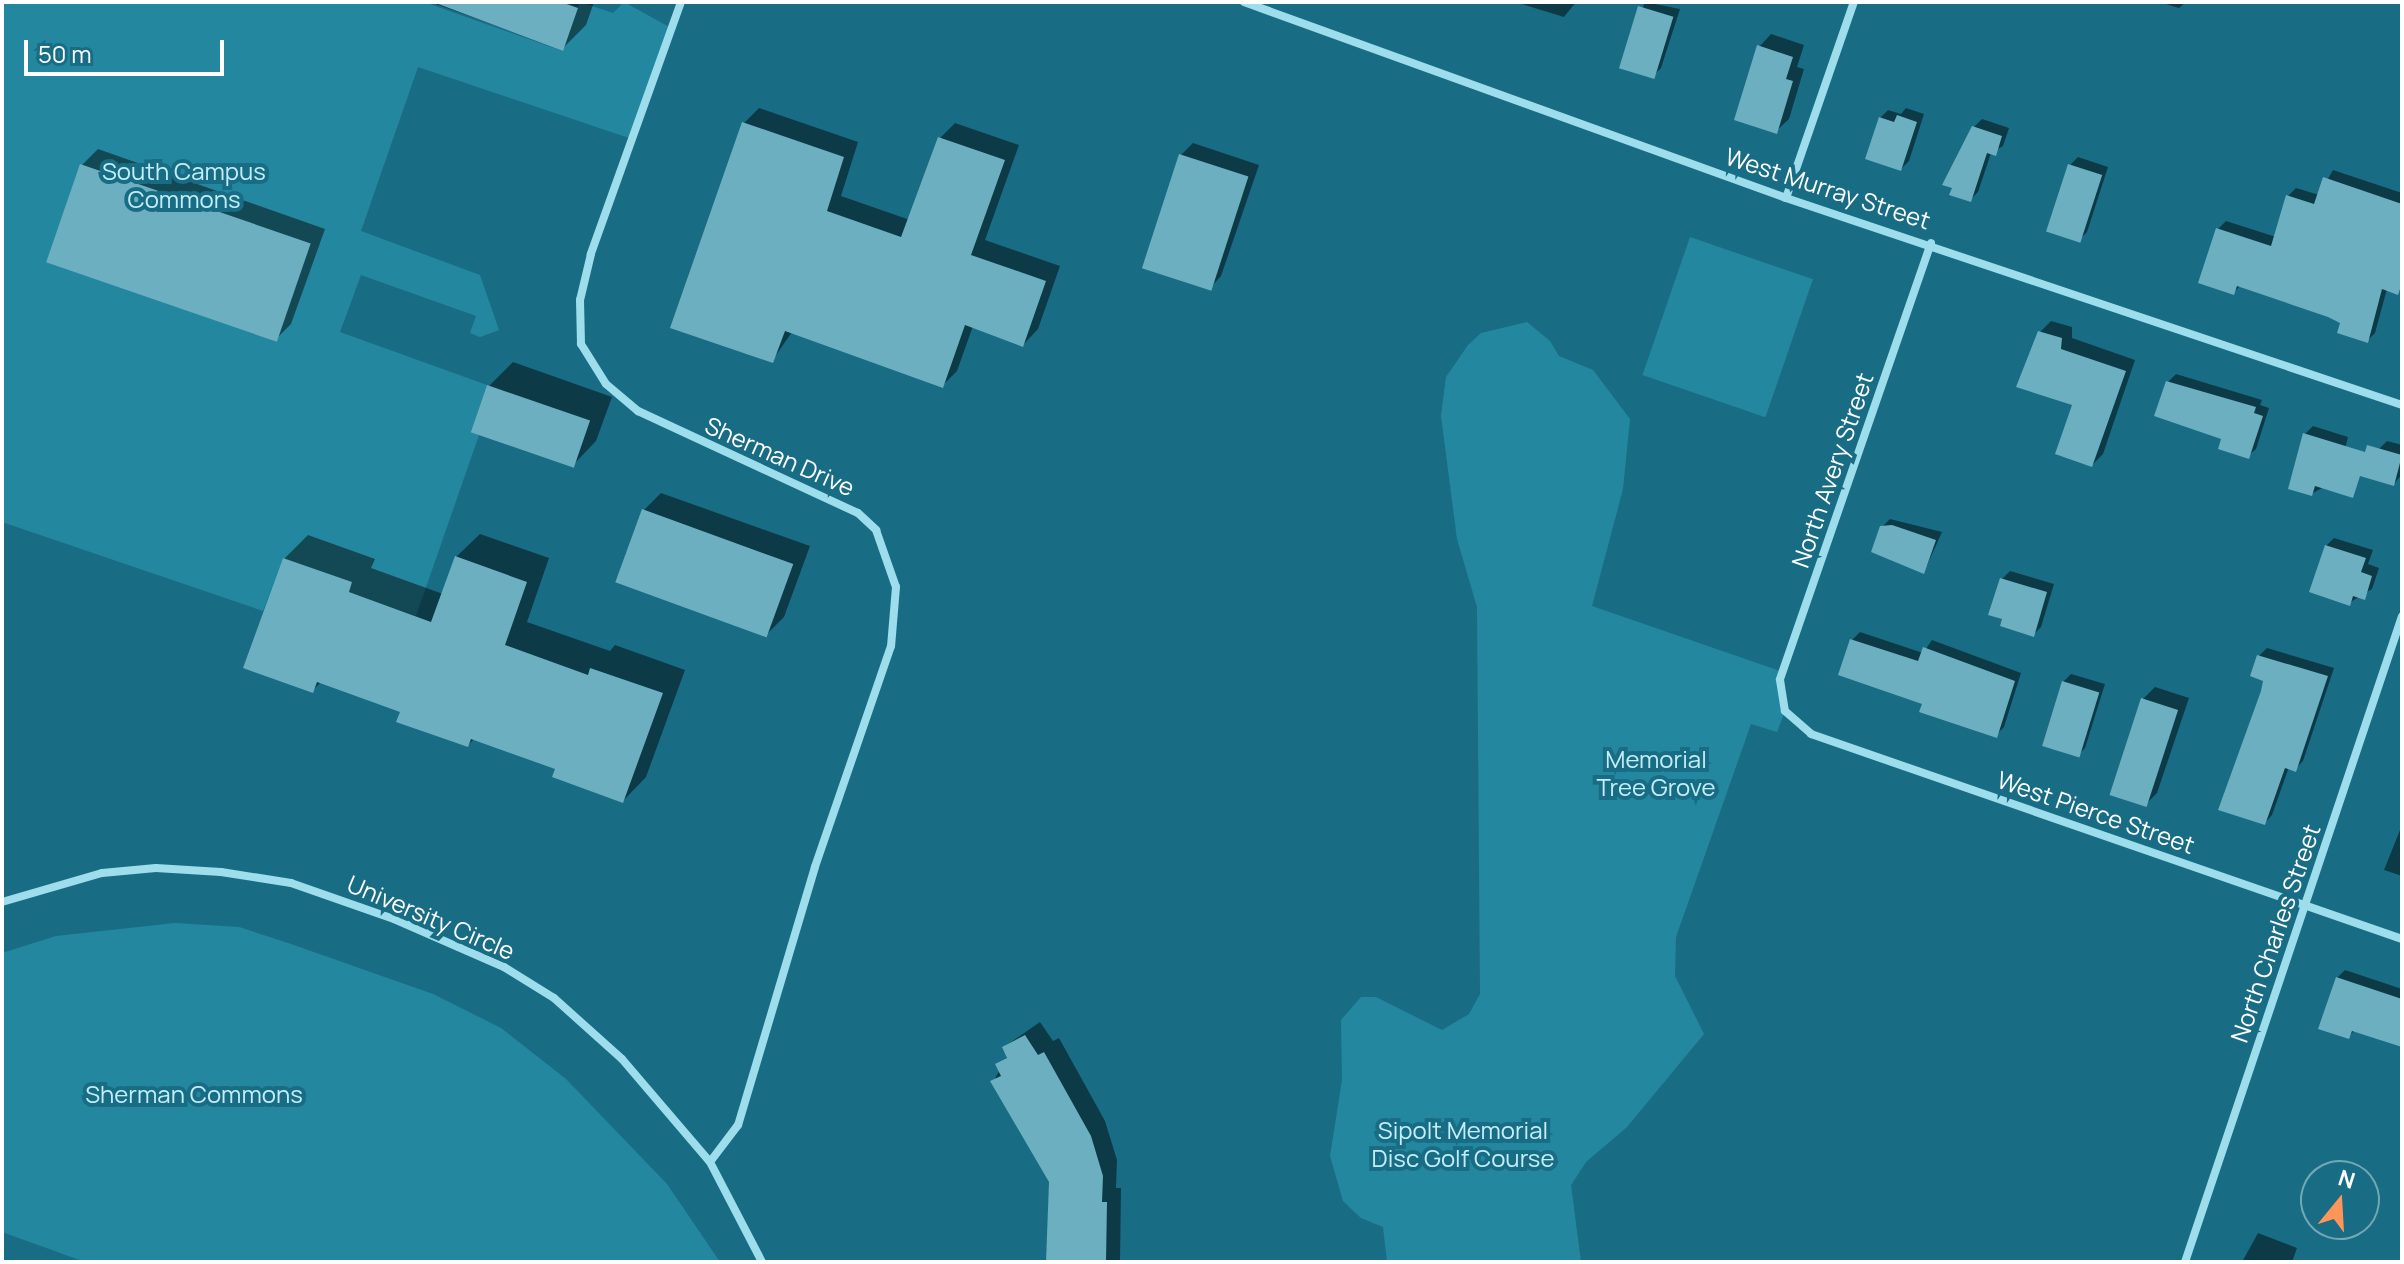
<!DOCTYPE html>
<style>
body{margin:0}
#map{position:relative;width:2404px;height:1264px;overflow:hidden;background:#186d85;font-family:Manrope,sans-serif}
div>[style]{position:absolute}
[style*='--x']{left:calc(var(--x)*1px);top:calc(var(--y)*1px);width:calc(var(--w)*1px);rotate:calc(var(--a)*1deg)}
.green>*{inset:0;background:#2487a0;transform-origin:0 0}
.shadow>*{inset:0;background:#0007}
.building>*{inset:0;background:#6bafc0;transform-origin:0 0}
.minor>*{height:8px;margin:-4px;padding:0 4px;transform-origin:4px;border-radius:4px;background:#9dddec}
span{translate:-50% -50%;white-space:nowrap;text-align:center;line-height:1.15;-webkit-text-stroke:8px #186d85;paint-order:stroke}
.park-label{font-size:24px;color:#c2eef9}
.street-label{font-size:24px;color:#fff}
.frame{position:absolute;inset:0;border:4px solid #fff;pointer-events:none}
.north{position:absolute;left:2300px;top:1160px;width:80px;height:80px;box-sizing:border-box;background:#186d85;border:2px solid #74a7b6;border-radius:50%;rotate:18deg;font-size:22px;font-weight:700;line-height:32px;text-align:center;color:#fff}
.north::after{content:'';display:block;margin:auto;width:28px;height:36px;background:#ff9559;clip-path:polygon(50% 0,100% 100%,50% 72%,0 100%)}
.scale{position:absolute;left:24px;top:40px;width:200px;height:36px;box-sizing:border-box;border:4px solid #fff;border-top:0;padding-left:10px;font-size:24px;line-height:28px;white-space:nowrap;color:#fff;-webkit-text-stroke:6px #186d85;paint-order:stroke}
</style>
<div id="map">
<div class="green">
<i style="clip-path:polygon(2px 2px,424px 2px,562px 51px,580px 2px,613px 13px,624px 2px,671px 28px,632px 139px,418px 67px,361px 231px,480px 275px,499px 330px,480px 337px,470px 333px,476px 316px,361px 275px,340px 332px,487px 385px,471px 431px,479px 435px,416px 616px,349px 592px,352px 582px,283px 558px,263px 611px,2px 522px)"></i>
<i style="left:1690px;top:237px;width:130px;height:146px;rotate:19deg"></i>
<i style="clip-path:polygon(1527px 322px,1550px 341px,1559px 356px,1593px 370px,1630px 419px,1623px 489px,1592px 606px,1783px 672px,1785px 711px,1777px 732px,1751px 724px,1676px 937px,1675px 976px,1704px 1034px,1627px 1127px,1586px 1162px,1571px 1185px,1581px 1262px,1387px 1262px,1383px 1227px,1361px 1218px,1343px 1201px,1330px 1156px,1342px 1080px,1341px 1020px,1361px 997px,1376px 997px,1442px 1030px,1469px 1014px,1480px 994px,1477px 607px,1457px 539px,1441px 416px,1446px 377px,1468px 345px,1481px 333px)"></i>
<i style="clip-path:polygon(175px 923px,239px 927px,291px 944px,433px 994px,501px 1028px,566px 1079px,667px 1184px,720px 1262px,85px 1262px,2px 1232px,2px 953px,56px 936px)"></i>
</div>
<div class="shadow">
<i style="clip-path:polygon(430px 2px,594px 2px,586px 25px,562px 49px)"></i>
<i style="clip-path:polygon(1515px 2px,1576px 2px,1564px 17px)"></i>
<i style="clip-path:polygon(1645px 2px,1680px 9px,1661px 68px,1653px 76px,1621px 66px)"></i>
<i style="clip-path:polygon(2159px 2px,2186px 2px,2179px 8px)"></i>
<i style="clip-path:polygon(1771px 34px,1804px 45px,1797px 67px,1804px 69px,1789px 119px,1776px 131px,1759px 47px)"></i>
<i style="clip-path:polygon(759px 108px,858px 142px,841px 196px,910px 220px,940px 138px,955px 123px,1019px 145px,985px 240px,1060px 266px,1038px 329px,1023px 345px,973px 326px,957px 371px,942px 386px,792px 332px,772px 361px,744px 123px)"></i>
<i style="clip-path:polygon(1906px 108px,1924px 114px,1909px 161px,1901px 169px,1880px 118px,1888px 110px,1901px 114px)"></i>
<i style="clip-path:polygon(1982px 119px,2009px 128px,2003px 146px,1991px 153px,1978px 192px,1970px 200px,1974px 127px)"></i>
<i style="clip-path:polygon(1193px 143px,1259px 165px,1221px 276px,1209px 289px,1181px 155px)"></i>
<i style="clip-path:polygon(98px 149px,325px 229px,291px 324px,275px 340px,82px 165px)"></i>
<i style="clip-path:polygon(2078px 157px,2108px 167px,2087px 232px,2079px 240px,2070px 165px)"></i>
<i style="clip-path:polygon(2333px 170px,2402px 193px,2402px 288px,2397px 292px,2387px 289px,2375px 333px,2367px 341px,2343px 322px,2241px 285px,2233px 293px,2218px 229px,2226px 221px,2276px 237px,2288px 196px,2296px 188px,2319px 195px)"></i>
<i style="clip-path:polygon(2051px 321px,2072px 327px,2072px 338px,2135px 360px,2103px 454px,2092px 465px,2074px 404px,2040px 332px)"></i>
<i style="clip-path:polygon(513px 362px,612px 397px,596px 441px,573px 465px,489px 386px)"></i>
<i style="clip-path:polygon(2176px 374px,2262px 400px,2260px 405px,2269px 408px,2256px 449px,2248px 456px,2168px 382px)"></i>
<i style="clip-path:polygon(2313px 426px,2348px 437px,2337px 480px,2311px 494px,2289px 486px,2305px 434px)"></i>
<i style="clip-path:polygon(2387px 441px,2402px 445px,2402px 474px,2394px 484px,2379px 449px)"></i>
<i style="clip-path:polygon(661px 493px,810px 546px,784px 617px,767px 634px,644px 510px)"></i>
<i style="clip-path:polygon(1890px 519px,1942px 532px,1924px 572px,1882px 527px)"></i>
<i style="clip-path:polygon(480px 534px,549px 558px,527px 622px,610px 651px,615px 645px,685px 670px,646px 777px,623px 801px,557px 768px,475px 738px,468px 745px,402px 711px,321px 682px,313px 690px,284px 559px,308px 535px,375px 559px,371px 568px,443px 594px,456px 557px)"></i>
<i style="clip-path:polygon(2334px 538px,2373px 550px,2368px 564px,2379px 568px,2372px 589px,2349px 603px,2326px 546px)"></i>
<i style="clip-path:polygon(2010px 571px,2054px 584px,2041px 627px,2033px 635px,2004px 618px,2002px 579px)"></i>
<i style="clip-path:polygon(1860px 632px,1923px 653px,1932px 640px,2021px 673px,2004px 727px,1996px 735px,1924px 703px,1852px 640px)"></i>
<i style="clip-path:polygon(2267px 648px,2334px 668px,2303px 761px,2295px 769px,2289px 767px,2272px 815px,2265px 823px,2266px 680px,2259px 656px)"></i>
<i style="clip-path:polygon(2071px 674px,2105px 684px,2085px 748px,2077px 756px,2063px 682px)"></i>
<i style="clip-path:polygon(2155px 687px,2189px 698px,2157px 793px,2145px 805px,2143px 699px)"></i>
<i style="clip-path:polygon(2402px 825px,2402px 876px,2384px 870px)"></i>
<i style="clip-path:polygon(2345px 970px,2402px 989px,2402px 1045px,2355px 1030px,2348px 1037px,2337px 978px)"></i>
<i style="clip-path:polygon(1040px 1022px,1053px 1041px,1059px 1038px,1105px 1121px,1117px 1160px,1116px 1188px,1121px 1188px,1120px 1262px,1048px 1262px,1051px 1182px,993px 1082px,1008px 1055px,1004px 1047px)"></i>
<i style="clip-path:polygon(2258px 1233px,2297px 1248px,2292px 1262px,2242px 1262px)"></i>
</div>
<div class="building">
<i style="clip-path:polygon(433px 2px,561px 2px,578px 8px,563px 51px)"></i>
<i style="left:1638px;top:6px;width:37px;height:65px;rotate:17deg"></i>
<i style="clip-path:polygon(1757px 45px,1793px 57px,1786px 79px,1793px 81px,1777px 134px,1734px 120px)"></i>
<i style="clip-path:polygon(1897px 115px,1917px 122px,1901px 171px,1865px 159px,1879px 117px,1894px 122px)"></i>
<i style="clip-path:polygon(742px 122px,844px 157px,827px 211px,901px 237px,938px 137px,1005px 160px,971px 255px,1046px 281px,1023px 347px,965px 325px,943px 388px,785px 331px,773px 363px,670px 328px)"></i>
<i style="clip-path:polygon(1972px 126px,2002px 136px,1996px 156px,1987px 153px,1971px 202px,1949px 195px,1952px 188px,1942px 185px)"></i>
<i style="left:1179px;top:154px;width:73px;height:120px;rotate:18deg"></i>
<i style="left:80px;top:164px;width:244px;height:104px;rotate:19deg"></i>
<i style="left:2068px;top:164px;width:36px;height:71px;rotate:18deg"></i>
<i style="clip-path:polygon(2323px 177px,2402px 204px,2402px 283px,2398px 295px,2382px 289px,2368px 343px,2337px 333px,2340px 323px,2328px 317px,2237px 286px,2234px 295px,2198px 283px,2216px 228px,2271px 246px,2286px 195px,2314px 204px)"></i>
<i style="clip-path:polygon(2038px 331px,2062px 338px,2061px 349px,2126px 371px,2092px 467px,2055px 454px,2072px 405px,2016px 387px)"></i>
<i style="clip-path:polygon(2166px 381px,2256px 407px,2254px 413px,2263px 416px,2249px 459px,2218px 449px,2221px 439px,2154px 416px)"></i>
<i style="left:487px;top:385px;width:109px;height:50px;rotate:19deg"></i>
<i style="clip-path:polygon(2303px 433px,2365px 452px,2367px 445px,2402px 455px,2394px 486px,2360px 476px,2353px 498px,2315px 486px,2312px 496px,2288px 489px)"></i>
<i style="left:642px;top:509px;width:161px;height:78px;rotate:20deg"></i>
<i style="clip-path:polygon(1892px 525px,1936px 540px,1924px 574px,1871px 552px,1880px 526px)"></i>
<i style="clip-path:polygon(2325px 545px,2366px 558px,2361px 572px,2372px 576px,2365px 600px,2353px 596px,2350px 606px,2309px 592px)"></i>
<i style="clip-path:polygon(455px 556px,527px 582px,505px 645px,588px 675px,590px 668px,663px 693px,623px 803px,552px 777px,555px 769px,471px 739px,468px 747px,396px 722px,400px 712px,317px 682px,313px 693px,243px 668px,283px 558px,352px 582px,349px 592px,431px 622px)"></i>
<i style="clip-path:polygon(2000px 578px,2047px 592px,2034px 637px,2000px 626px,2002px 619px,1988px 615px)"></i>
<i style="clip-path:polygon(1850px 639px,1918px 661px,1923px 647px,2015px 681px,1997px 738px,1919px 712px,1922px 704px,1838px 675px)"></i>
<i style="clip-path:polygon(2257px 655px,2328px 676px,2296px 772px,2285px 768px,2265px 825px,2218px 810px,2261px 691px,2263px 681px,2250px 676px)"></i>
<i style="left:2062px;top:681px;width:39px;height:68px;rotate:17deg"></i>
<i style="left:2141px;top:698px;width:39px;height:102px;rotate:18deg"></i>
<i style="clip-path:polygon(2336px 977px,2402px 999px,2402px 1047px,2352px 1031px,2349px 1039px,2318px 1029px)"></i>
<i style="clip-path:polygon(1025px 1035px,1038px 1055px,1044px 1052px,1091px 1136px,1103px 1176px,1102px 1202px,1107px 1202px,1106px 1262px,1046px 1262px,1049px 1182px,990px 1081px,1001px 1076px,995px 1064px,1007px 1058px,1002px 1047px)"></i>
</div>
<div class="minor">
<i style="--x:681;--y:2;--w:268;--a:109.7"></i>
<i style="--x:591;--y:254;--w:47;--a:103.4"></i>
<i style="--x:580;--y:300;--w:44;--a:88.7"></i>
<i style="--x:581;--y:344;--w:47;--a:58"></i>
<i style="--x:606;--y:384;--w:42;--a:40.2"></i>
<i style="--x:638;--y:411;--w:242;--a:24.9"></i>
<i style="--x:858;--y:513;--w:25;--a:43"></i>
<i style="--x:876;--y:530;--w:60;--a:70.7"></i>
<i style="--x:896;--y:587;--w:59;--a:94.8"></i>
<i style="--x:891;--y:646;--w:234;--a:109"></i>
<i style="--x:815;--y:867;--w:269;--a:106.6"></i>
<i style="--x:738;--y:1125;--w:46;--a:127.1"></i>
<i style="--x:1244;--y:2;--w:576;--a:19.88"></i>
<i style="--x:1786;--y:198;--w:650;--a:18.57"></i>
<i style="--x:1786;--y:198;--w:207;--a:-70.9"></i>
<i style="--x:1931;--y:243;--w:462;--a:109.1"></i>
<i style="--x:1780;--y:680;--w:31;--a:81"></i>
<i style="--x:1785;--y:711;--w:35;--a:41"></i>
<i style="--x:1811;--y:734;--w:626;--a:19.13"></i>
<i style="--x:2;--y:902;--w:104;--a:-16.2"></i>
<i style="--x:102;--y:873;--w:54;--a:-5.3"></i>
<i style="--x:156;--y:868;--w:65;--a:3.5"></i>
<i style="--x:221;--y:872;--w:71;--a:8.9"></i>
<i style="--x:291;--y:883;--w:109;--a:19.3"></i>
<i style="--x:394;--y:919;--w:120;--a:23.6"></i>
<i style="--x:504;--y:967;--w:59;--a:31.8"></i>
<i style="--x:554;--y:998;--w:91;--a:41.9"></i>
<i style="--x:622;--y:1059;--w:135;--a:49.5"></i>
<i style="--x:710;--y:1162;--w:113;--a:62.5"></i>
<i style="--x:2185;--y:1262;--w:681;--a:-71.43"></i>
</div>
<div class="park-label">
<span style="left:184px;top:185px">South Campus<br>Commons</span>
<span style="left:1656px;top:773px">Memorial<br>Tree Grove</span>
<span style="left:194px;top:1094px">Sherman Commons</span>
<span style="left:1463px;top:1144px">Sipolt Memorial<br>Disc Golf Course</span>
</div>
<div class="street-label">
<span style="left:1828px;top:188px;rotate:18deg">West Murray Street</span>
<span style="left:780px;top:456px;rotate:24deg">Sherman Drive</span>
<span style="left:1832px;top:470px;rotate:-71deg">North Avery Street</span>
<span style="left:2096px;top:812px;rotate:19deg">West Pierce Street</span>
<span style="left:431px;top:917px;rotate:23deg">University Circle</span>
<span style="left:2275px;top:933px;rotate:-71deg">North Charles Street</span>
</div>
<div class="frame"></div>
<div class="north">N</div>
<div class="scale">50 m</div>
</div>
